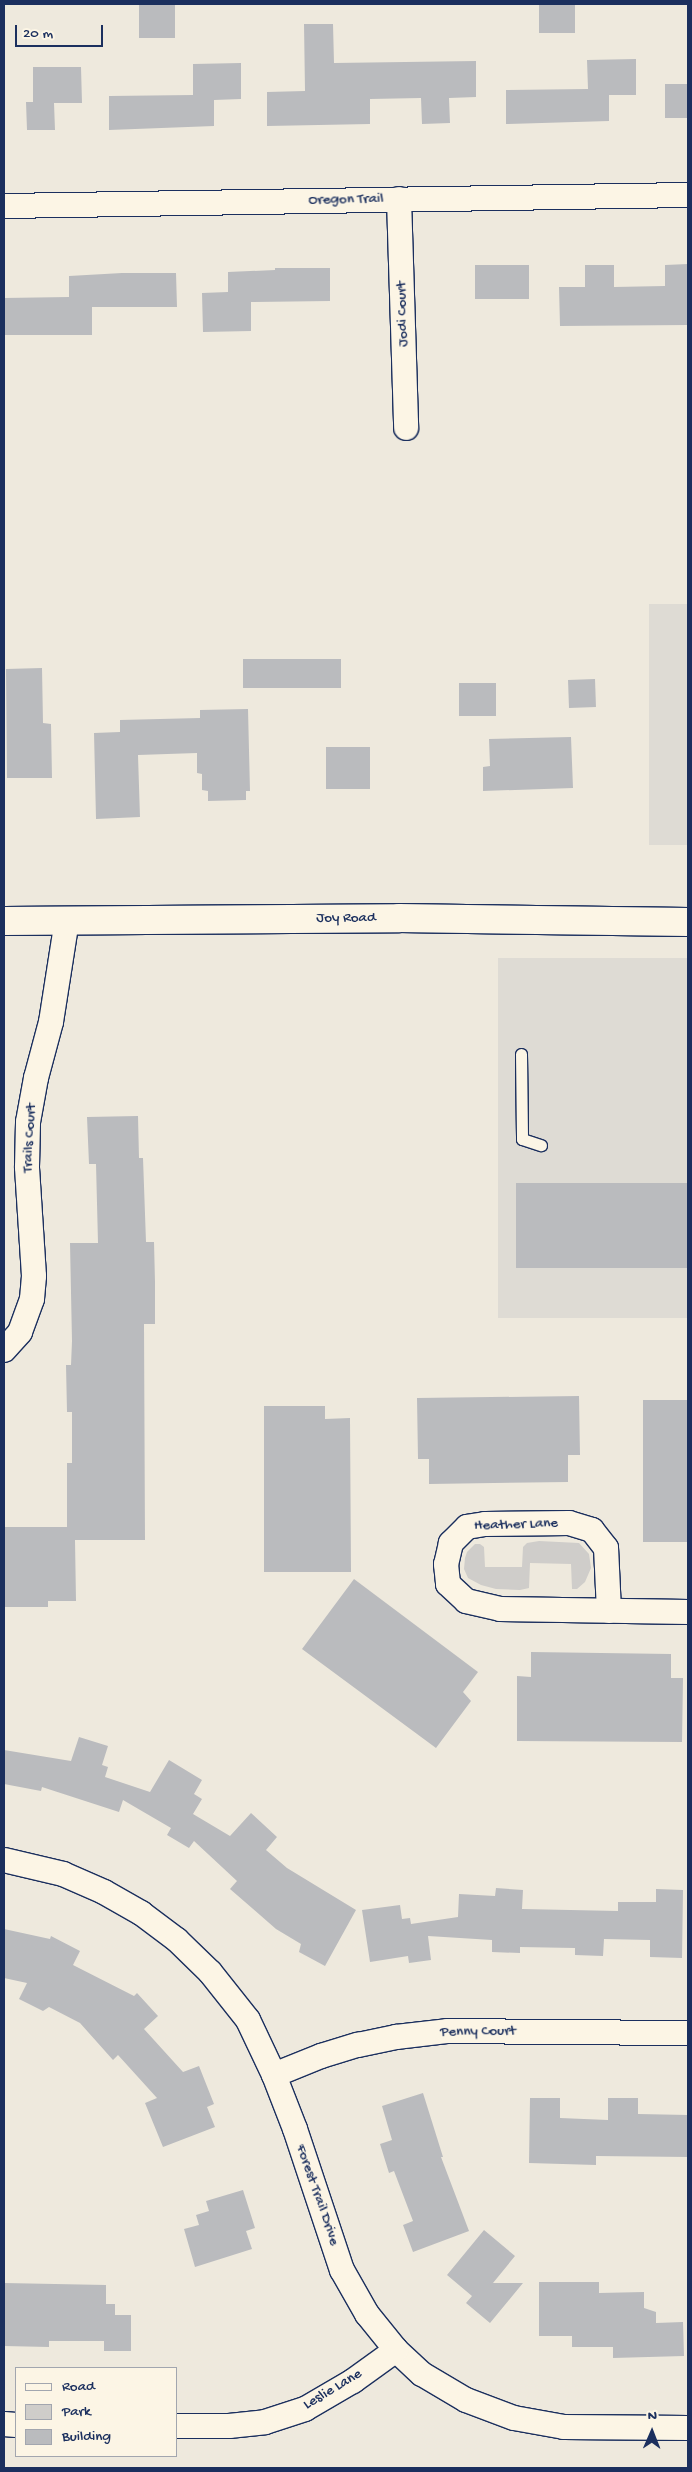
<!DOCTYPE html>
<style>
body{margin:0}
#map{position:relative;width:692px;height:2472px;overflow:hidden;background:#eee9dd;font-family:"Gochi Hand",sans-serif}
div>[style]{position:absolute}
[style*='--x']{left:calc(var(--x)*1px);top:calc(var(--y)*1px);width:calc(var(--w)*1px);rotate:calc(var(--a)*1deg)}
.built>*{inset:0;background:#dedbd4;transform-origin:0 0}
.green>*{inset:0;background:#cfcdca}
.building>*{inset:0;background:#babbbe;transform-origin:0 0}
.roads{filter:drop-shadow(1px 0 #1b2f5e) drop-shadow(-1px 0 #1b2f5e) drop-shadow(0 1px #1b2f5e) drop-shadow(0 -1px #1b2f5e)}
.lane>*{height:11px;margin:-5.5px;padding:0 5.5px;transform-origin:5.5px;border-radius:5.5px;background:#fcf5e5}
.street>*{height:24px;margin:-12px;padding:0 12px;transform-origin:12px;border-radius:12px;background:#fcf5e5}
.secondary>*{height:28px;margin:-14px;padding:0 14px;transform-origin:14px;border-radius:14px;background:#fcf5e5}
span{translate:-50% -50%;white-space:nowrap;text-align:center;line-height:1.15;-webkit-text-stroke:4.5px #fcf5e5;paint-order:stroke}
.street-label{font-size:15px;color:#1b2f5e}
.frame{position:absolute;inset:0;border:5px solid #1b2f5e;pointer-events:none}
.legend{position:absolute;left:15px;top:2367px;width:162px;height:90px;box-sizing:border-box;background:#fcf5e5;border:1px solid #a2a6af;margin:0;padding:6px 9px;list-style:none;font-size:15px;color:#1b2f5e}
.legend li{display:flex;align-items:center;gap:10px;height:25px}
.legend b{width:25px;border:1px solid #a2a6af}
.north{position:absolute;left:627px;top:2407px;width:50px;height:50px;-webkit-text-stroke:4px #fcf5e5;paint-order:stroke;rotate:1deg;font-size:14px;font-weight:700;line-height:20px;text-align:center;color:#1b2f5e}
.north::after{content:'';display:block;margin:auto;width:18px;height:22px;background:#1b2f5e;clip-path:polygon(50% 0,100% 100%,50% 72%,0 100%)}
.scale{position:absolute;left:15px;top:25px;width:88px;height:22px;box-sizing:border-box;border:2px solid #1b2f5e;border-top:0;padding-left:6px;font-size:15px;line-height:18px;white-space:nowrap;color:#1b2f5e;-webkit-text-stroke:4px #fcf5e5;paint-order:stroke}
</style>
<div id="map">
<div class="built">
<i style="left:688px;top:604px;width:241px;height:39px;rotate:90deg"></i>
<i style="left:688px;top:958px;width:360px;height:190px;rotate:90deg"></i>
</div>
<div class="green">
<i style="clip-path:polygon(539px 1541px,579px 1543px,589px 1554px,591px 1568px,585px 1582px,577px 1589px,572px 1589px,571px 1564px,530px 1563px,529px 1588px,520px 1590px,496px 1589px,481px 1585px,468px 1578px,464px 1569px,465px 1558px,467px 1552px,475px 1544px,480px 1544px,484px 1547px,485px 1567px,522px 1567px,523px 1547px,527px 1543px)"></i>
</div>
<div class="building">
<i style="left:139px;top:4px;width:36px;height:34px"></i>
<i style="left:539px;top:4px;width:36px;height:29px"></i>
<i style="clip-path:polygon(304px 24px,333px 24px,334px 63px,476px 61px,476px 97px,449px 98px,450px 123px,422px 124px,421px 98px,370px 99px,370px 124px,267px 126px,267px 92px,305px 91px)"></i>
<i style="clip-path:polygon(636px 59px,636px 95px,609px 95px,609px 121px,506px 124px,506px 90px,588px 89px,587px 60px)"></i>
<i style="clip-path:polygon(241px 63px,241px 99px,214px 100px,214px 126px,109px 130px,109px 96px,193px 95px,193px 64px)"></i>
<i style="clip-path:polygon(33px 67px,81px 67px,82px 103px,54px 103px,55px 130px,27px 130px,26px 102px,33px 102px)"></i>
<i style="left:688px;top:84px;width:34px;height:23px;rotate:90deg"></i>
<i style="clip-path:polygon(688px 264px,688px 325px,560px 326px,559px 287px,585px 287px,585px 265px,614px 265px,614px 287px,665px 286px,665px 265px)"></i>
<i style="left:475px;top:265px;width:54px;height:34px"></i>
<i style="clip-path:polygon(275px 268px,330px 268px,330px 301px,251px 302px,251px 331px,203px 332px,202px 293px,228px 292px,228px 272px,275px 270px)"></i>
<i style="clip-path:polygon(122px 273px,176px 273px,177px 307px,92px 307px,92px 335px,4px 335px,4px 298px,69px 297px,69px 276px)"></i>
<i style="left:341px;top:659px;width:29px;height:98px;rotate:90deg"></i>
<i style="clip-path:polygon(42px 668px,43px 723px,51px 724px,52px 778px,7px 778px,6px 669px)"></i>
<i style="left:595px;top:679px;width:28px;height:27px;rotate:88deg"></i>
<i style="left:496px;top:683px;width:33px;height:37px;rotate:90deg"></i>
<i style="clip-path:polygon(248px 709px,250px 791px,246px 791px,246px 800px,208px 801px,208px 791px,202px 790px,202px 774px,197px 773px,197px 753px,138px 755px,140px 817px,96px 819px,94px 733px,120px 732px,120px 720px,200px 718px,200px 710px)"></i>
<i style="clip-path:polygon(571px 737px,573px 788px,483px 791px,483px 767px,490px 766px,489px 739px)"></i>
<i style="left:326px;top:747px;width:44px;height:42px"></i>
<i style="clip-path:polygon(138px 1116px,139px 1158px,143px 1158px,146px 1242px,154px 1242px,155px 1282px,155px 1324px,144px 1324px,145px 1540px,75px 1540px,76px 1601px,48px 1601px,48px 1607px,4px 1607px,4px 1527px,67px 1527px,67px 1463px,72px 1463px,72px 1412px,67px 1412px,66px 1365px,71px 1365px,72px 1341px,70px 1243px,98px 1243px,96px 1164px,89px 1164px,87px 1117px)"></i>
<i style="left:688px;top:1183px;width:85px;height:172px;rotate:90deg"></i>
<i style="clip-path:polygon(579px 1396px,580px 1455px,568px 1455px,568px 1482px,429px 1484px,429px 1459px,418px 1459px,417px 1398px)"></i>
<i style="left:643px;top:1400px;width:45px;height:142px"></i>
<i style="clip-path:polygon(264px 1406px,325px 1406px,325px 1419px,350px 1418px,351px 1572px,264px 1572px)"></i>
<i style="clip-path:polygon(354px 1579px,478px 1672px,463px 1692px,471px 1701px,436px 1748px,302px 1649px)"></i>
<i style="clip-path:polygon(531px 1652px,671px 1654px,671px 1678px,683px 1678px,682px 1742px,517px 1741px,517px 1676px,531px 1677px)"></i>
<i style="clip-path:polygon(79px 1737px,108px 1746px,102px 1765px,108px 1767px,105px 1777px,150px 1792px,169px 1760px,202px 1780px,194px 1794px,202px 1799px,193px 1814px,230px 1836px,251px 1813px,277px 1837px,266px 1850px,287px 1868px,356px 1910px,325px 1966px,299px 1952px,301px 1944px,276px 1929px,230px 1889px,237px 1881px,194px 1841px,189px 1848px,167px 1835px,171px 1828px,123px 1800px,119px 1812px,42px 1787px,41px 1791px,4px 1784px,4px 1750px,71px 1761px)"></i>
<i style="clip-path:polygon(496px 1888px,523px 1890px,522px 1909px,618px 1911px,618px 1902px,656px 1902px,656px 1889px,683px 1890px,682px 1958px,650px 1957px,650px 1940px,604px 1939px,603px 1956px,575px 1955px,575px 1948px,520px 1947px,520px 1953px,492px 1952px,492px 1940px,428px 1936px,431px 1960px,409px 1963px,408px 1956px,370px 1962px,362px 1910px,400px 1905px,402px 1919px,410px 1918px,411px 1924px,458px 1917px,459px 1894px,495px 1896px)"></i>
<i style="clip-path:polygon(4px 1929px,50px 1939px,51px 1936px,80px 1951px,73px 1965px,134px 1996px,137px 1993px,158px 2016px,144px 2029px,183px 2072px,199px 2066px,214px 2104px,207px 2107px,215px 2127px,163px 2147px,145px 2103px,157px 2098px,118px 2055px,113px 2060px,80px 2023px,49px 2007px,43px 2011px,19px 1999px,27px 1983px,4px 1978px)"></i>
<i style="clip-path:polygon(423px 2093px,443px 2157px,441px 2157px,469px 2231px,413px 2252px,403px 2225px,413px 2221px,394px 2171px,389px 2173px,380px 2144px,392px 2140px,382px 2106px)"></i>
<i style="clip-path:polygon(530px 2098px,560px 2098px,560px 2118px,608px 2120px,608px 2098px,638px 2098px,638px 2114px,688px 2115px,688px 2157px,596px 2156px,596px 2165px,529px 2163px)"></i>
<i style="clip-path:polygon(243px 2190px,255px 2228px,246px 2231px,252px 2249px,195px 2267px,184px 2229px,199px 2225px,196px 2215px,209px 2211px,206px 2201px)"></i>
<i style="clip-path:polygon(484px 2230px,515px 2256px,493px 2283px,523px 2283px,490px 2323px,466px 2303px,472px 2296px,447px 2275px)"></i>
<i style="clip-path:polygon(539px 2282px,599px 2282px,599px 2293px,644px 2292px,644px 2308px,656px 2312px,656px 2323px,683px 2322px,684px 2356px,613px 2358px,613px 2347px,572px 2347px,572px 2336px,539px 2336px)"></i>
<i style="clip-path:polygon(4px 2283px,106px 2285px,106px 2304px,115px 2304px,115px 2315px,131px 2315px,131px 2351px,104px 2351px,104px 2341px,49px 2341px,49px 2347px,4px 2346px)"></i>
</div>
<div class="roads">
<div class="lane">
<i style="--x:521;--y:1054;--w:85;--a:89.3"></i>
<i style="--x:522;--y:1139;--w:20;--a:18"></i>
</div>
<div class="street">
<i style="--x:399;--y:199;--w:229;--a:88.2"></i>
<i style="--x:4;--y:206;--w:684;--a:-0.92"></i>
<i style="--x:4;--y:1350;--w:24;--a:-48"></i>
<i style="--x:20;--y:1332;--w:35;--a:-70"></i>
<i style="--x:32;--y:1299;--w:23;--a:-85"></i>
<i style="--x:34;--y:1276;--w:109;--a:-93.7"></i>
<i style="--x:27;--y:1167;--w:45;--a:-88.7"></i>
<i style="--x:28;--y:1122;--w:45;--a:-79.7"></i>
<i style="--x:36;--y:1078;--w:58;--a:-75"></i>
<i style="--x:51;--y:1022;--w:103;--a:-81.1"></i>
<i style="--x:609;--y:1611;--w:63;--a:-92.7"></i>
<i style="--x:606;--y:1548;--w:23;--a:-128"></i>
<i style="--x:592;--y:1530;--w:24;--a:-163"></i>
<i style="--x:569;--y:1523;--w:84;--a:179.3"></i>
<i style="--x:485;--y:1524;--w:18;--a:171"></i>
<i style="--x:467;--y:1527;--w:23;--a:135"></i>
<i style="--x:451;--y:1543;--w:22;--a:103"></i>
<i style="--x:446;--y:1564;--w:20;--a:84"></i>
<i style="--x:448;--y:1584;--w:25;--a:43"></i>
<i style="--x:466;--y:1601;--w:35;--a:13"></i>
<i style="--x:500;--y:1609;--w:188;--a:0.9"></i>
<i style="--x:4;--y:1860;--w:61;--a:13.3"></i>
<i style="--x:63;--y:1874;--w:45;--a:23.7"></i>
<i style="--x:104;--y:1892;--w:43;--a:29.6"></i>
<i style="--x:141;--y:1913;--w:45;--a:36.9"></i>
<i style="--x:177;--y:1940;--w:46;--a:44.1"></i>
<i style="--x:210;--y:1972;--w:61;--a:51.6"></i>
<i style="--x:248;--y:2020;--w:61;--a:64.7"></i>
<i style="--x:274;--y:2075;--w:58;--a:68.7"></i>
<i style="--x:295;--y:2129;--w:149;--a:71.6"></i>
<i style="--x:342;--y:2270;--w:51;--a:60.4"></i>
<i style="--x:367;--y:2314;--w:46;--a:51.1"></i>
<i style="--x:396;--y:2350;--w:35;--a:43"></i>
<i style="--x:422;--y:2374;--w:51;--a:30.6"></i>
<i style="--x:466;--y:2400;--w:51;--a:20.6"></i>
<i style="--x:514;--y:2418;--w:51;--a:10.2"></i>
<i style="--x:564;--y:2427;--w:124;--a:0.5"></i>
<i style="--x:274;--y:2075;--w:51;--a:-22"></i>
<i style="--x:321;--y:2056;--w:39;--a:-17"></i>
<i style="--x:358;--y:2045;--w:39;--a:-12"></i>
<i style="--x:396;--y:2037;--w:51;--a:-6.7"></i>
<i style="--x:447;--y:2031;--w:241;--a:0.5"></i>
<i style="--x:4;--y:2424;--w:12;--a:5"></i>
<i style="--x:176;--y:2426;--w:53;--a:0"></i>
<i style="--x:229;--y:2426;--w:36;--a:-6"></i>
<i style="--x:265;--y:2422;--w:42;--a:-18"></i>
<i style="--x:305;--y:2409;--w:56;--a:-30.3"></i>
<i style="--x:353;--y:2381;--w:53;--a:-35.8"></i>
</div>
<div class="secondary">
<i style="--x:4;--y:921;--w:395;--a:-0.4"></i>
<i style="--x:399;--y:918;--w:289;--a:0.8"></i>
</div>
</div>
<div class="street-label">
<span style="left:346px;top:200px;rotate:-1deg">Oregon Trail</span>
<span style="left:403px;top:314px;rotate:-92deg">Jodi Court</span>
<span style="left:346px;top:919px">Joy Road</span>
<span style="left:30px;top:1138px;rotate:-87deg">Trails Court</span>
<span style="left:516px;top:1525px;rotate:-2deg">Heather Lane</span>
<span style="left:478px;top:2032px;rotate:-1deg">Penny Court</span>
<span style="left:317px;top:2195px;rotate:71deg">Forest Trail Drive</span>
<span style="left:333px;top:2390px;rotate:-31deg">Leslie Lane</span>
</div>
<div class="frame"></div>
<ul class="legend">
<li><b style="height:6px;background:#fcf5e5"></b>Road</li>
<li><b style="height:14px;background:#cfcdca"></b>Park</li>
<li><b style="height:14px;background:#babbbe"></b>Building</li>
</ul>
<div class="north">N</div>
<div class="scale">20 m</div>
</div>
